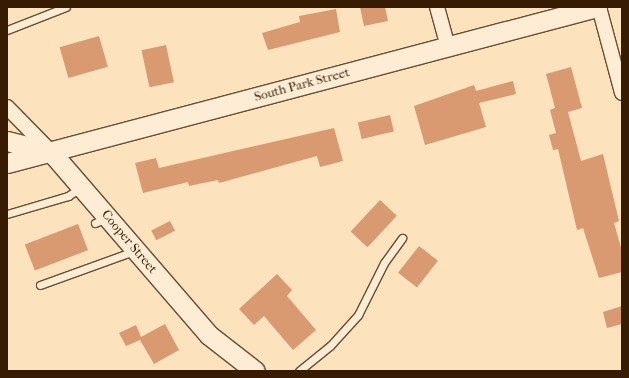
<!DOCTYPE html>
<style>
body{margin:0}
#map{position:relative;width:629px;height:378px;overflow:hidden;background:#fde2be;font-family:"IM FELL French Canon",serif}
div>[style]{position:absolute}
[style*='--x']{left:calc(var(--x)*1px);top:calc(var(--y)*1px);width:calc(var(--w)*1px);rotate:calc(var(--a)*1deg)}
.building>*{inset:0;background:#da9a71;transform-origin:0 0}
.roads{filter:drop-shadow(1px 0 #684d31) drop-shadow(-1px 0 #684d31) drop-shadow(0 1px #684d31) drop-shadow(0 -1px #684d31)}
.lane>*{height:7px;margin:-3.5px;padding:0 3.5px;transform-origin:3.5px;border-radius:3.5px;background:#feecd5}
.street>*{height:14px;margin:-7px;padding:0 7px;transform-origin:7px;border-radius:7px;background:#feecd5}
.secondary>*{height:19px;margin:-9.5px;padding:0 9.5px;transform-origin:9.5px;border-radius:9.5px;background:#feecd5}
span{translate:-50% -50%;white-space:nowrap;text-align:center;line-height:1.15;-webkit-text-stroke:3px #feecd5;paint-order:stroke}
.street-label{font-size:13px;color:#371b02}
.frame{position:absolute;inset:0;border:8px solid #371b02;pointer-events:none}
</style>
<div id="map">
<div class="building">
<i style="clip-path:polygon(360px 7px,385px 7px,388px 21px,364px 26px)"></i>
<i style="clip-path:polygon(336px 9px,340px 32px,268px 50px,262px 33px,300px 22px,299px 16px)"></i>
<i style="left:99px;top:36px;width:32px;height:41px;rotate:74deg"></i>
<i style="left:166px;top:45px;width:38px;height:25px;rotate:78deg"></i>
<i style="clip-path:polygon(571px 67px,582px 108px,568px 112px,581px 161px,603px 154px,619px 221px,614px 223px,622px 251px,622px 272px,599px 278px,583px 228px,577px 230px,558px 149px,553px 150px,549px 135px,556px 133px,550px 110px,555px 108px,546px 74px)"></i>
<i style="clip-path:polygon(513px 81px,516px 94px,479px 103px,486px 127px,425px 145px,414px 106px,474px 85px,476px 91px)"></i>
<i style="left:390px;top:115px;width:17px;height:33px;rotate:77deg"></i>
<i style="clip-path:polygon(334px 128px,343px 161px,320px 167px,317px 156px,219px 183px,218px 180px,189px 186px,188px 182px,143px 193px,135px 163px,156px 158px,159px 168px)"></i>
<i style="left:380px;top:200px;width:23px;height:43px;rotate:43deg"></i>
<i style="left:170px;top:221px;width:11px;height:21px;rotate:63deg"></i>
<i style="left:78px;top:224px;width:28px;height:57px;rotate:69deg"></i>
<i style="left:419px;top:246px;width:24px;height:34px;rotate:38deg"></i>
<i style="clip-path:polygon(277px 274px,292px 290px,287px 296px,316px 330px,293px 350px,264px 316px,254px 325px,239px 309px)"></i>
<i style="clip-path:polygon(622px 306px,622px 324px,607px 328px,603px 312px)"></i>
<i style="clip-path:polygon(165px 324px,179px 350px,154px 364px,140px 340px,126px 346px,119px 333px,136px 325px,141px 337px)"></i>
</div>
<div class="roads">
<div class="lane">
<i style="--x:7;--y:30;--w:63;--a:-21.3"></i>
<i style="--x:7;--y:214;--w:64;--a:-16.4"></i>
<i style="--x:68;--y:196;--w:14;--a:-34"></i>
<i style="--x:95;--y:223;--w:12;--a:-24"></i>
<i style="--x:40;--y:285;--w:100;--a:-19.9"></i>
<i style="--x:299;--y:371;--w:40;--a:-39"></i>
<i style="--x:330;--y:346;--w:42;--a:-47.9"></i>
<i style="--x:358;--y:315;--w:58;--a:-63.4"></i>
<i style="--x:384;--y:263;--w:31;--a:-54"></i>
</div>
<div class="street">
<i style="--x:437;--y:7;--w:41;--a:74.6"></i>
<i style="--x:599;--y:7;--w:89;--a:75"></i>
<i style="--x:7;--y:107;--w:63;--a:45.6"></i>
</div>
<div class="secondary">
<i style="--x:7;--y:141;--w:45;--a:14"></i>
<i style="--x:51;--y:152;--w:242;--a:49.2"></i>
<i style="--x:209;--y:335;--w:58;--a:38"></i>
<i style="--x:7;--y:163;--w:610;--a:-14.81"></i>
</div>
</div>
<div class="street-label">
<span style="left:302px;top:85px;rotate:-15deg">South Park Street</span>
<span style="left:129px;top:242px;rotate:50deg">Cooper Street</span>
</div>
<div class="frame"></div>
</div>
